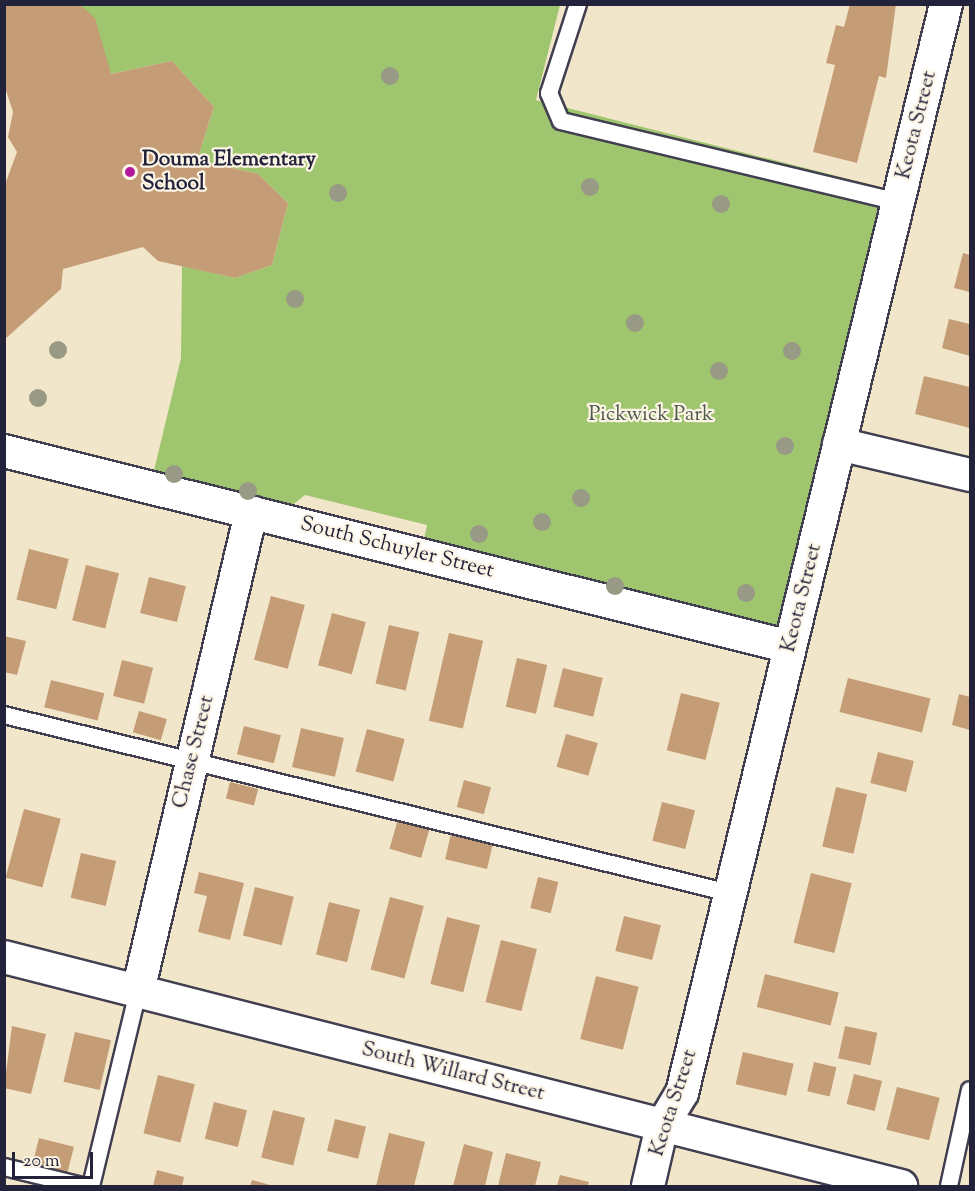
<!DOCTYPE html>
<style>
body{margin:0}
#map{position:relative;width:975px;height:1191px;overflow:hidden;background:#f2e6ca;font-family:"Sorts Mill Goudy",serif}
div>[style]{position:absolute}
[style*='--x']{left:calc(var(--x)*1px);top:calc(var(--y)*1px);width:calc(var(--w)*1px);rotate:calc(var(--a)*1deg)}
.green>*{inset:0;background:#a0c56f}
.building>*{inset:0;background:#c49d77;transform-origin:0 0}
.roads{filter:drop-shadow(2px 0 #413f50) drop-shadow(-2px 0 #413f50) drop-shadow(0 2px #413f50) drop-shadow(0 -2px #413f50)}
.lane>*{height:16px;margin:-8px;padding:0 8px;transform-origin:8px;border-radius:8px;background:#fff}
.street>*{height:32px;margin:-16px;padding:0 16px;transform-origin:16px;border-radius:16px;background:#fff}
.trees>*{width:18px;height:18px;margin:-9px;border-radius:50%;background:#989a85}
.dots>*{width:16px;height:16px;translate:-50% -50%;box-sizing:border-box;border:3px solid #fcf5e5;border-radius:50%}
span{translate:-50% -50%;white-space:nowrap;text-align:center;line-height:1.15;-webkit-text-stroke:4.5px #fcf5e5;paint-order:stroke}
.street-label{font-size:21px;color:#22223b}
.poi-label{font-size:21px;color:#22223b;font-weight:700}
.left{translate:0 -50%;text-align:left}
.park-label{font-size:21px;color:#4e5b4d}
.frame{position:absolute;inset:0;border:6px solid #22223b;pointer-events:none}
.scale{position:absolute;left:12px;top:1152px;width:81px;height:27px;box-sizing:border-box;border:3px solid #22223b;border-top:0;padding-left:8px;font-size:18px;line-height:21px;white-space:nowrap;color:#22223b;-webkit-text-stroke:4px #fcf5e5;paint-order:stroke}
</style>
<div id="map">
<div class="green">
<i style="clip-path:polygon(79px 5px,560px 5px,536px 100px,900px 192px,790px 647px,421px 554px,427px 525px,305px 495px,276px 518px,150px 487px,181px 358px,182px 266px,235px 278px,272px 265px,288px 203px,258px 174px,197px 160px,214px 107px,172px 61px,111px 74px)"></i>
</div>
<div class="building">
<i style="clip-path:polygon(4px 4px,79px 4px,95px 18px,111px 74px,172px 61px,214px 107px,197px 160px,258px 174px,288px 203px,272px 265px,235px 278px,158px 261px,143px 247px,63px 269px,61px 289px,4px 340px,4px 187px,17px 152px,8px 137px,13px 112px,4px 84px)"></i>
<i style="clip-path:polygon(850px 4px,896px 4px,886px 78px,879px 76px,857px 163px,813px 152px,835px 65px,826px 63px,836px 25px,844px 27px)"></i>
<i style="clip-path:polygon(963px 253px,970px 255px,970px 292px,954px 288px)"></i>
<i style="clip-path:polygon(949px 319px,970px 324px,970px 356px,942px 348px)"></i>
<i style="clip-path:polygon(924px 376px,970px 387px,970px 428px,915px 414px)"></i>
<i style="left:29px;top:549px;width:41px;height:52px;rotate:14deg"></i>
<i style="left:86px;top:565px;width:34px;height:57px;rotate:14deg"></i>
<i style="left:149px;top:577px;width:38px;height:37px;rotate:14deg"></i>
<i style="left:271px;top:596px;width:35px;height:66px;rotate:15deg"></i>
<i style="left:332px;top:613px;width:35px;height:54px;rotate:15deg"></i>
<i style="left:389px;top:625px;width:31px;height:60px;rotate:13deg"></i>
<i style="left:449px;top:633px;width:35px;height:90px;rotate:13deg"></i>
<i style="clip-path:polygon(4px 636px,26px 641px,17px 675px,4px 672px)"></i>
<i style="left:517px;top:658px;width:31px;height:50px;rotate:13deg"></i>
<i style="left:122px;top:660px;width:32px;height:37px;rotate:14deg"></i>
<i style="left:563px;top:668px;width:41px;height:40px;rotate:14deg"></i>
<i style="left:848px;top:678px;width:85px;height:35px;rotate:14deg"></i>
<i style="left:51px;top:680px;width:55px;height:28px;rotate:14deg"></i>
<i style="left:681px;top:693px;width:40px;height:59px;rotate:14deg"></i>
<i style="clip-path:polygon(959px 694px,970px 697px,970px 730px,952px 725px)"></i>
<i style="left:139px;top:711px;width:29px;height:22px;rotate:16deg"></i>
<i style="left:244px;top:726px;width:38px;height:29px;rotate:14deg"></i>
<i style="left:301px;top:728px;width:44px;height:40px;rotate:13deg"></i>
<i style="left:367px;top:729px;width:39px;height:44px;rotate:15deg"></i>
<i style="left:566px;top:734px;width:33px;height:34px;rotate:16deg"></i>
<i style="left:878px;top:752px;width:37px;height:32px;rotate:14deg"></i>
<i style="left:464px;top:780px;width:28px;height:28px;rotate:15deg"></i>
<i style="left:230px;top:782px;width:29px;height:17px;rotate:14deg"></i>
<i style="left:836px;top:787px;width:32px;height:61px;rotate:13deg"></i>
<i style="left:662px;top:802px;width:34px;height:40px;rotate:14deg"></i>
<i style="left:24px;top:809px;width:38px;height:71px;rotate:15deg"></i>
<i style="left:398px;top:819px;width:33px;height:31px;rotate:16deg"></i>
<i style="left:451px;top:834px;width:43px;height:26px;rotate:13deg"></i>
<i style="left:81px;top:853px;width:36px;height:46px;rotate:13deg"></i>
<i style="clip-path:polygon(199px 872px,244px 883px,230px 940px,198px 932px,207px 896px,194px 893px)"></i>
<i style="left:811px;top:873px;width:42px;height:72px;rotate:14deg"></i>
<i style="left:538px;top:877px;width:21px;height:32px;rotate:14deg"></i>
<i style="left:255px;top:887px;width:40px;height:50px;rotate:14deg"></i>
<i style="left:390px;top:897px;width:35px;height:75px;rotate:15deg"></i>
<i style="left:329px;top:902px;width:32px;height:54px;rotate:14deg"></i>
<i style="left:624px;top:916px;width:38px;height:36px;rotate:14deg"></i>
<i style="left:447px;top:917px;width:34px;height:69px;rotate:14deg"></i>
<i style="left:501px;top:940px;width:37px;height:64px;rotate:14deg"></i>
<i style="left:765px;top:974px;width:76px;height:34px;rotate:14deg"></i>
<i style="left:596px;top:976px;width:44px;height:65px;rotate:14deg"></i>
<i style="clip-path:polygon(12px 1026px,46px 1034px,31px 1094px,4px 1088px)"></i>
<i style="left:845px;top:1026px;width:33px;height:33px;rotate:12deg"></i>
<i style="left:75px;top:1032px;width:37px;height:51px;rotate:13deg"></i>
<i style="left:743px;top:1052px;width:52px;height:33px;rotate:13deg"></i>
<i style="left:814px;top:1062px;width:23px;height:30px;rotate:13deg"></i>
<i style="left:854px;top:1074px;width:29px;height:31px;rotate:14deg"></i>
<i style="left:158px;top:1075px;width:38px;height:60px;rotate:14deg"></i>
<i style="left:897px;top:1087px;width:44px;height:44px;rotate:14deg"></i>
<i style="left:214px;top:1102px;width:34px;height:38px;rotate:14deg"></i>
<i style="left:273px;top:1110px;width:33px;height:49px;rotate:14deg"></i>
<i style="left:335px;top:1119px;width:32px;height:33px;rotate:14deg"></i>
<i style="clip-path:polygon(389px 1133px,425px 1142px,414px 1186px,376px 1186px)"></i>
<i style="left:39px;top:1138px;width:36px;height:31px;rotate:14deg"></i>
<i style="clip-path:polygon(464px 1144px,493px 1152px,485px 1186px,453px 1186px)"></i>
<i style="clip-path:polygon(506px 1153px,541px 1162px,535px 1186px,498px 1186px)"></i>
<i style="clip-path:polygon(157px 1170px,184px 1177px,182px 1186px,153px 1186px)"></i>
<i style="clip-path:polygon(560px 1175px,589px 1182px,588px 1186px,557px 1186px)"></i>
<i style="clip-path:polygon(252px 1180px,274px 1186px,250px 1186px)"></i>
</div>
<div class="roads">
<div class="lane">
<i style="--x:578;--y:4;--w:94;--a:108"></i>
<i style="--x:549;--y:93;--w:30;--a:67"></i>
<i style="--x:561;--y:121;--w:347;--a:13.5"></i>
<i style="--x:4;--y:715;--w:748;--a:13.78"></i>
<i style="--x:4;--y:1167;--w:80;--a:13.7"></i>
<i style="--x:91;--y:1186;--w:201;--a:-76.4"></i>
<i style="--x:949;--y:1186;--w:98;--a:-77.7"></i>
</div>
<div class="street">
<i style="--x:839;--y:444;--w:135;--a:13.3"></i>
<i style="--x:4;--y:451;--w:810;--a:14"></i>
<i style="--x:4;--y:957;--w:926;--a:14.32"></i>
<i style="--x:138;--y:991;--w:492;--a:-76.7"></i>
<i style="--x:648;--y:1186;--w:62;--a:-76.9"></i>
<i style="--x:662;--y:1126;--w:39;--a:-59"></i>
<i style="--x:682;--y:1093;--w:1121;--a:-76.37"></i>
</div>
</div>
<div class="trees">
<i style="left:390px;top:76px"></i>
<i style="left:590px;top:187px"></i>
<i style="left:338px;top:193px"></i>
<i style="left:721px;top:204px"></i>
<i style="left:295px;top:299px"></i>
<i style="left:635px;top:323px"></i>
<i style="left:58px;top:350px"></i>
<i style="left:792px;top:351px"></i>
<i style="left:719px;top:371px"></i>
<i style="left:38px;top:398px"></i>
<i style="left:785px;top:446px"></i>
<i style="left:174px;top:474px"></i>
<i style="left:248px;top:491px"></i>
<i style="left:581px;top:498px"></i>
<i style="left:542px;top:522px"></i>
<i style="left:479px;top:534px"></i>
<i style="left:615px;top:586px"></i>
<i style="left:746px;top:593px"></i>
</div>
<div class="dots">
<i style="left:130px;top:172px;background:#b5179e"></i>
</div>
<div class="street-label">
<span style="left:917px;top:125px;rotate:-76deg">Keota Street</span>
<span style="left:397px;top:548px;rotate:14deg">South Schuyler Street</span>
<span style="left:802px;top:598px;rotate:-76deg">Keota Street</span>
<span style="left:194px;top:752px;rotate:-76deg">Chase Street</span>
<span style="left:453px;top:1072px;rotate:14deg">South Willard Street</span>
<span style="left:674px;top:1103px;rotate:-72deg">Keota Street</span>
</div>
<div class="poi-label">
<span class="left" style="left:142px;top:172px">Douma Elementary<br>School</span>
</div>
<div class="park-label">
<span style="left:651px;top:415px">Pickwick Park</span>
</div>
<div class="frame"></div>
<div class="scale">20 m</div>
</div>
